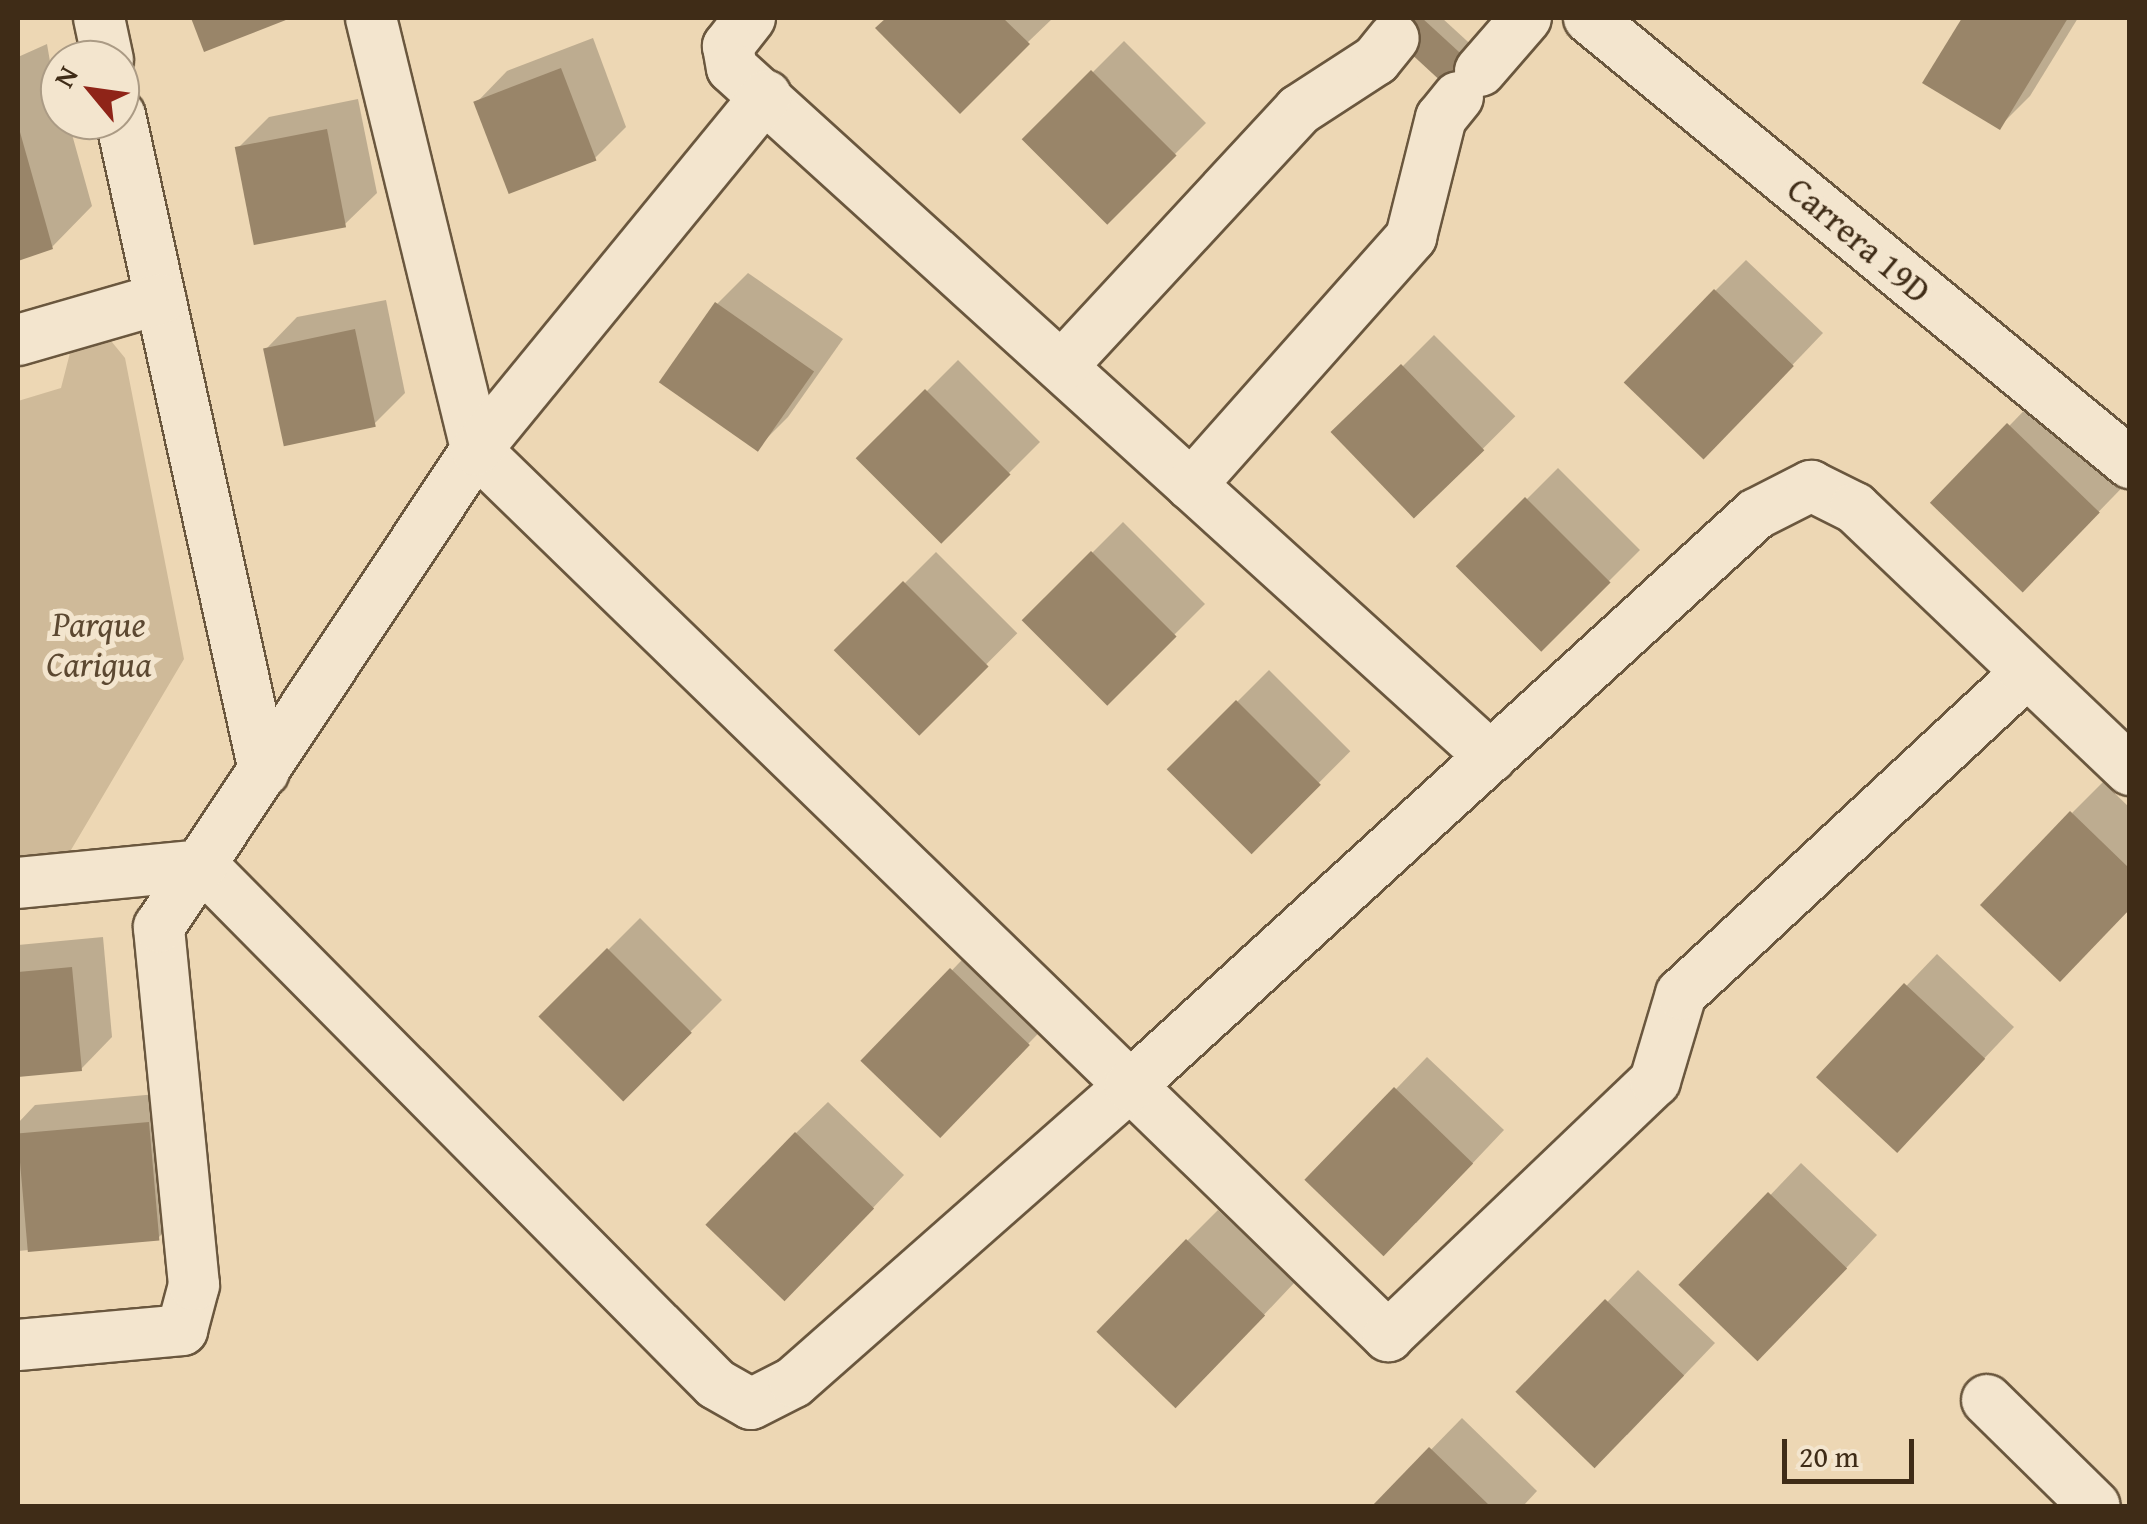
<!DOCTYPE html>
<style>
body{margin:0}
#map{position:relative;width:2147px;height:1524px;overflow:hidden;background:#edd7b4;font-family:"Gentium Book Plus",serif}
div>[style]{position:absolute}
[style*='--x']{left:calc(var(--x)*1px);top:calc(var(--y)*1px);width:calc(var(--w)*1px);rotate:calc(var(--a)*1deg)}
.green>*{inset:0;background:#cfba99}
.shadow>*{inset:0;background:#0003;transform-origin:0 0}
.building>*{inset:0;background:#998569;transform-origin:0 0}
.roads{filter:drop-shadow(2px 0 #6a573e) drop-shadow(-2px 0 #6a573e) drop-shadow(0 2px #6a573e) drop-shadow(0 -2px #6a573e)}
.minor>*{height:50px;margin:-25px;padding:0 25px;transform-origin:25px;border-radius:25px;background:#f3e5ce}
span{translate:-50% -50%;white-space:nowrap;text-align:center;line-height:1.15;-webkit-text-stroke:10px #f3e5ce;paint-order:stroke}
.street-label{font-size:35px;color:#3f2c17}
.park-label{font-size:35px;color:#5c4831;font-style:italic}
.frame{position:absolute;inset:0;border:20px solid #3f2c17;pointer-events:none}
.north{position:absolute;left:40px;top:40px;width:100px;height:100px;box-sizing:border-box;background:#f3e5ce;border:2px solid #ab9b85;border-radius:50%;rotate:299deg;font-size:28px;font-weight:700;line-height:40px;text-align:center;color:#3f2c17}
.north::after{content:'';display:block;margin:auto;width:35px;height:45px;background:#8f2418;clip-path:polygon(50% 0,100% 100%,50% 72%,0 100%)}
.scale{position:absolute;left:1782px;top:1439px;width:132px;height:45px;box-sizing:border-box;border:5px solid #3f2c17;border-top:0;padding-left:12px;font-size:30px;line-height:35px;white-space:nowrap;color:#3f2c17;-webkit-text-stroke:8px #f3e5ce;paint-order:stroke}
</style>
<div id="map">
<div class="green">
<i style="clip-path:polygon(107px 336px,125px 358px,184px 659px,68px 855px,18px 860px,18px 401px,61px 388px,71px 349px)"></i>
</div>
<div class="shadow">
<i style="clip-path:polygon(889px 18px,1053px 18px,1028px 42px,879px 28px)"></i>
<i style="clip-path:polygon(1391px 18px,1442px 18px,1503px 74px,1472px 107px)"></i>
<i style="clip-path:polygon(1965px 18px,2078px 18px,2030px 96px,1999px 127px,1926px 82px)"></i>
<i style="clip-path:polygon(593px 38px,626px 127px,594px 159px,476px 103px,507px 71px)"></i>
<i style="left:1124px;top:41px;width:116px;height:139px;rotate:45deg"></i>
<i style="clip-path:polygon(47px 44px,60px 120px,68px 120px,92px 206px,52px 247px,18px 258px,18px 57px)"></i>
<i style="clip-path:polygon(358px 99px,377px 193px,345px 224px,238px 148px,269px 117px)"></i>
<i style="clip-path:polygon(1746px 260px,1823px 333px,1735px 425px,1715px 291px)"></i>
<i style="clip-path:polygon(748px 273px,843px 339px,788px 417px,757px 448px,717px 304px)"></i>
<i style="clip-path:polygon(386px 300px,405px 393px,373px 425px,266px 349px,297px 317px)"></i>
<i style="left:1434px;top:335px;width:115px;height:139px;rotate:45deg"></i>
<i style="left:958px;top:360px;width:116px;height:139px;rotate:45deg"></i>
<i style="left:2040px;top:394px;width:124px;height:153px;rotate:44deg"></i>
<i style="left:1558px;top:468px;width:116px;height:139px;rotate:45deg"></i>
<i style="left:1123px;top:522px;width:116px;height:139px;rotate:45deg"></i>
<i style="left:936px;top:552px;width:115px;height:139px;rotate:45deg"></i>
<i style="left:1269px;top:670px;width:115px;height:140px;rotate:45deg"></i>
<i style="clip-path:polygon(2103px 782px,2130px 808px,2130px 907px,2072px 813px)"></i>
<i style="left:640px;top:918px;width:116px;height:139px;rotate:45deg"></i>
<i style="clip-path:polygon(103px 937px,112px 1037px,81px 1069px,18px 1075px,18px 945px)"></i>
<i style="clip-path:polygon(983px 938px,1059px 1012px,971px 1103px,864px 1062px)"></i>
<i style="clip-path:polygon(1937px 954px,2014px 1027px,1927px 1119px,1819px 1077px)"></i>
<i style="clip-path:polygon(1427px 1057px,1504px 1130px,1416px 1223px,1308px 1180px)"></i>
<i style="clip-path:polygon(179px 1092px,189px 1207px,158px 1238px,18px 1251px,18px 1123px,35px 1105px)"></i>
<i style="clip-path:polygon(828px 1102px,904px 1175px,816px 1268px,796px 1133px)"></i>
<i style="clip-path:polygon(1801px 1163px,1877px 1235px,1790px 1328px,1683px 1286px)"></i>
<i style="clip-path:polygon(1218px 1210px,1295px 1282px,1208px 1374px,1187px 1241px)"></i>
<i style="clip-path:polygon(1638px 1270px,1715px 1343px,1627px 1435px,1520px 1393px)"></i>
<i style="clip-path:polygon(1462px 1418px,1537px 1491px,1523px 1506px,1376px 1506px)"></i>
</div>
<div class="building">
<i style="clip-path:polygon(191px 18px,291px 18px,204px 52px)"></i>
<i style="clip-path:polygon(886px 18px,1003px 18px,1030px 44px,960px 114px,875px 28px)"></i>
<i style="clip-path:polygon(1388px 18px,1422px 18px,1495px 85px,1472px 110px,1380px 25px)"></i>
<i style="clip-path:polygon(1962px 18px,2068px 18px,2000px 130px,1922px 83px)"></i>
<i style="left:561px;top:68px;width:99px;height:94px;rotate:69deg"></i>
<i style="left:1091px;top:70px;width:121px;height:98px;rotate:45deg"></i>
<i style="clip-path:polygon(18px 125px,53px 249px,18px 261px)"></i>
<i style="left:327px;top:129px;width:100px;height:94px;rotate:79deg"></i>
<i style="left:1714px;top:289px;width:111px;height:130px;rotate:44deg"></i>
<i style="left:715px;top:302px;width:121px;height:98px;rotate:35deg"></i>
<i style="left:355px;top:329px;width:100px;height:94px;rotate:78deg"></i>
<i style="left:1401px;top:364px;width:120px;height:98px;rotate:46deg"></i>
<i style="left:925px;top:389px;width:121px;height:98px;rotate:45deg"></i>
<i style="left:2007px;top:423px;width:129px;height:111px;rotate:44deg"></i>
<i style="left:1525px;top:497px;width:121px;height:98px;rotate:45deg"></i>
<i style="left:1091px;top:551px;width:121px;height:98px;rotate:45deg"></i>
<i style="left:903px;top:581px;width:121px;height:98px;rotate:45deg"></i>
<i style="left:1236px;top:700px;width:120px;height:98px;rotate:45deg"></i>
<i style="clip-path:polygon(2070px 811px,2130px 869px,2130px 909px,2060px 982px,1980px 905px)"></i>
<i style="left:607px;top:948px;width:120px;height:97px;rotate:45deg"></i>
<i style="clip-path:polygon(72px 967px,82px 1071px,18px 1077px,18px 972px)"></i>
<i style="left:950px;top:968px;width:111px;height:129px;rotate:44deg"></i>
<i style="left:1904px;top:983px;width:111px;height:129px;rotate:43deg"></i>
<i style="left:1394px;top:1087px;width:110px;height:129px;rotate:44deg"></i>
<i style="left:149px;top:1122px;width:119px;height:132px;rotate:85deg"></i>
<i style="left:795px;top:1132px;width:110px;height:129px;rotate:44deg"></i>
<i style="left:1768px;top:1192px;width:110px;height:129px;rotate:44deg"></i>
<i style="left:1186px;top:1239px;width:110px;height:129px;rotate:44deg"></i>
<i style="left:1605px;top:1299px;width:110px;height:129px;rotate:44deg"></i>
<i style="clip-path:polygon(1429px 1447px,1490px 1506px,1372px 1506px)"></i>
</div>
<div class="roads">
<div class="minor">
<i style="--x:99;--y:18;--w:43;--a:77.9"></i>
<i style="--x:371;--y:18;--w:445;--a:76.3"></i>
<i style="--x:476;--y:450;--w:1272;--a:44.17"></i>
<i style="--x:1388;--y:1336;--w:369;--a:-43.7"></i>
<i style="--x:1655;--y:1081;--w:91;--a:-73.4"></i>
<i style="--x:1681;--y:994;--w:468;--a:-42.9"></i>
<i style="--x:750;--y:18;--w:36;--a:128"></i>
<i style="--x:728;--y:46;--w:22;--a:80"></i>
<i style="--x:732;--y:68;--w:1025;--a:42.23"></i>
<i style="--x:1589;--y:18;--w:701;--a:39.44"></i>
<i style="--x:1480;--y:71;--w:70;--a:-49"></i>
<i style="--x:120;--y:115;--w:672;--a:77.62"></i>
<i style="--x:18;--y:340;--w:148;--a:-16.1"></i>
<i style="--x:1062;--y:366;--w:349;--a:-47.2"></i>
<i style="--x:1299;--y:110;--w:92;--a:-33"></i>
<i style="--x:1376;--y:60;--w:28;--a:-51"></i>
<i style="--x:1191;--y:485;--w:332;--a:-48.4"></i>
<i style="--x:1411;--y:237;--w:123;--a:-75.9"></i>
<i style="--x:1441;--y:118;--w:27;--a:-51"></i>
<i style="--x:202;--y:865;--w:730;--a:45.28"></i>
<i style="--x:716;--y:1384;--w:40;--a:29.7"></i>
<i style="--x:751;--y:1404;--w:48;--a:-27.1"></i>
<i style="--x:794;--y:1382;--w:448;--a:-41.4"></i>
<i style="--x:1130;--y:1086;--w:848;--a:-42.42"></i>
<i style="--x:1756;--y:514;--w:62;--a:-27"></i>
<i style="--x:1811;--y:486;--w:49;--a:26.6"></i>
<i style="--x:1855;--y:508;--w:380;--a:43.6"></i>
<i style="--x:18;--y:883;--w:185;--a:-5.6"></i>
<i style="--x:18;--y:1345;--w:165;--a:-5.2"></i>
<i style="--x:182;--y:1330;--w:47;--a:-75.1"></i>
<i style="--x:194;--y:1285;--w:360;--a:-95.6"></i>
<i style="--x:159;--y:927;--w:573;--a:-56.39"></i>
<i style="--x:476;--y:450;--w:458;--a:-50.7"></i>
<i style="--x:1987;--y:1400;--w:151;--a:44.5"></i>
</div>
</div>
<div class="street-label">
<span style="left:1859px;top:240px;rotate:40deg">Carrera 19D</span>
</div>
<div class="park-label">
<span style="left:99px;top:644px">Parque<br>Carigua</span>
</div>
<div class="frame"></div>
<div class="north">N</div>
<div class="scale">20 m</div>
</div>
